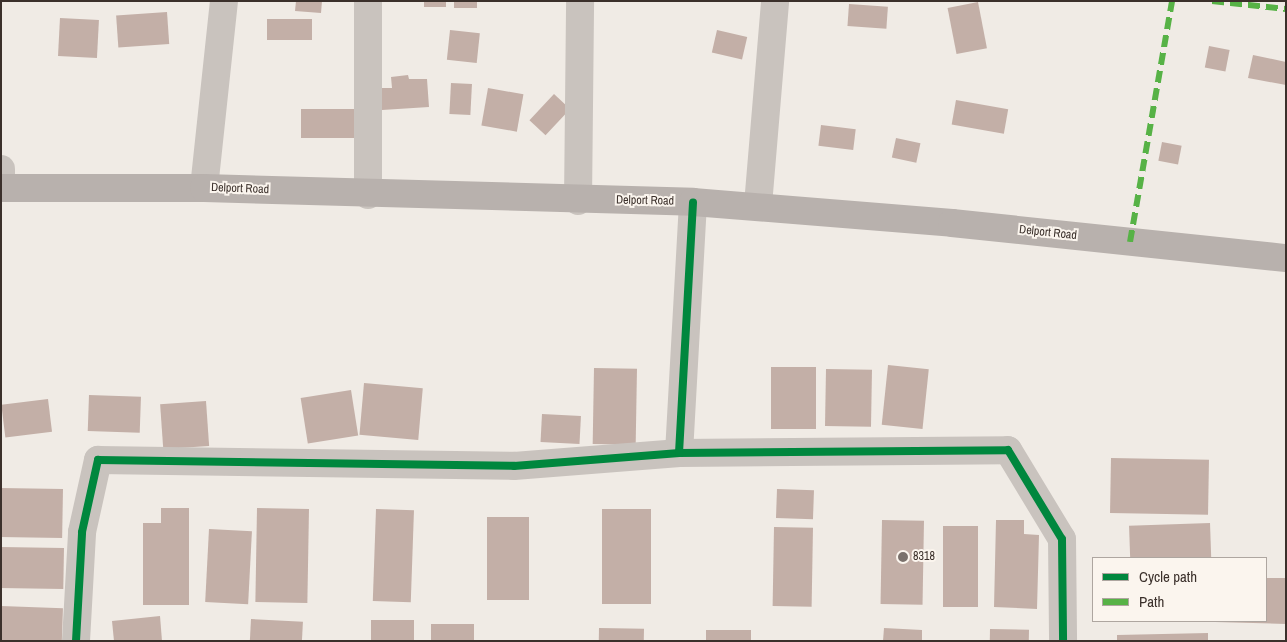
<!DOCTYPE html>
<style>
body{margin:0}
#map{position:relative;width:1287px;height:642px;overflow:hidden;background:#f0ebe5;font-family:"Archivo Narrow",sans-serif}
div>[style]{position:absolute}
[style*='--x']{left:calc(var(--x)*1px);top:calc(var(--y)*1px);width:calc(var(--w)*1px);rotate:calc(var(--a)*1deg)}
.building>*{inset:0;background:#c3afa7;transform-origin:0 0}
.minor>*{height:28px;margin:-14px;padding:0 14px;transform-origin:14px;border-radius:14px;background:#c9c3be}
.major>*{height:28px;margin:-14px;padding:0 14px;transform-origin:14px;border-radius:14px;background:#b8b1ad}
.quiet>*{height:6px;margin-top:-3px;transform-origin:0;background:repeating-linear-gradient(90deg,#57b246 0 12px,transparent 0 18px)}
.cycleway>*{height:8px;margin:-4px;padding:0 4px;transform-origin:4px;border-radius:4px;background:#00873e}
.dots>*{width:14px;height:14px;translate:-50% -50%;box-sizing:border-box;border:2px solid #fbf5ee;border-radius:50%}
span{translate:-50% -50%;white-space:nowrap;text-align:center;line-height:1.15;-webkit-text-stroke:4px #fbf5ee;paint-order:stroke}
.street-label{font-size:12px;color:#3b302b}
.poi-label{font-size:12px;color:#3b302b}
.left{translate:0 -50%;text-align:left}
.frame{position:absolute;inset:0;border:2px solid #3b302b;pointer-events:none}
.legend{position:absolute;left:1092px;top:557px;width:175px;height:65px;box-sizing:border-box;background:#fbf5ee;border:1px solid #aea6a0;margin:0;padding:6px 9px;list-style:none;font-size:15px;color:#3b302b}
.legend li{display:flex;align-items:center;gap:10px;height:25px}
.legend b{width:25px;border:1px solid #aea6a0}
</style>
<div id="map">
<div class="building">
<i style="clip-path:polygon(296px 1px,322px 1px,321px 13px,295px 11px)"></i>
<i style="left:424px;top:1px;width:22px;height:6px"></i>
<i style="left:454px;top:1px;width:23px;height:7px"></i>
<i style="left:978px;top:2px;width:47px;height:31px;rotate:79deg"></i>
<i style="left:849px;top:4px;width:39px;height:22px;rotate:4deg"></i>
<i style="left:167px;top:12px;width:32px;height:51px;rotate:86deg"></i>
<i style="left:60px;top:18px;width:39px;height:38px;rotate:3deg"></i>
<i style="left:267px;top:19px;width:45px;height:21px"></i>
<i style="left:450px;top:30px;width:30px;height:30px;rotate:6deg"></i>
<i style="left:717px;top:30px;width:31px;height:23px;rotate:13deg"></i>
<i style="left:1209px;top:46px;width:21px;height:22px;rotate:11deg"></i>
<i style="clip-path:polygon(1253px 55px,1286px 62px,1286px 85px,1248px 78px)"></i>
<i style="clip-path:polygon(408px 75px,409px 79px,427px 79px,429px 107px,382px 110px,381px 88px,392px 88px,391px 77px)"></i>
<i style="left:451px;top:83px;width:21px;height:31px;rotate:3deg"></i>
<i style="left:488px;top:88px;width:36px;height:38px;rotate:10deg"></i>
<i style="left:554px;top:94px;width:22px;height:36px;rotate:43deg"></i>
<i style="left:956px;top:100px;width:53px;height:25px;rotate:10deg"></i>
<i style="left:354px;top:109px;width:29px;height:53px;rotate:90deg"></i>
<i style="left:821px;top:125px;width:35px;height:21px;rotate:7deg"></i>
<i style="left:896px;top:138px;width:25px;height:20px;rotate:12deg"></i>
<i style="left:1162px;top:142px;width:20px;height:19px;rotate:11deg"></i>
<i style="left:888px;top:365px;width:41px;height:60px;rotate:6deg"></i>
<i style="left:771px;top:367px;width:45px;height:62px"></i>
<i style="left:594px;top:368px;width:43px;height:76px;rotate:1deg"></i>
<i style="left:826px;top:369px;width:46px;height:57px;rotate:1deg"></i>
<i style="left:364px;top:383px;width:59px;height:52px;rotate:5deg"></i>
<i style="left:351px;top:390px;width:46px;height:51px;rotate:81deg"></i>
<i style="left:89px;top:395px;width:52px;height:36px;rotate:2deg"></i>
<i style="left:48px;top:399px;width:33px;height:47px;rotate:83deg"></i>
<i style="left:206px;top:401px;width:45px;height:46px;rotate:86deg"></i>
<i style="left:542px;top:414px;width:39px;height:28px;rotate:3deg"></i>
<i style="left:1111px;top:458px;width:98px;height:55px;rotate:1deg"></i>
<i style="left:1px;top:488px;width:62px;height:49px;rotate:1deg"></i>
<i style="left:777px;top:489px;width:37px;height:29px;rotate:2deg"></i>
<i style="clip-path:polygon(161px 508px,189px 508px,189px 605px,143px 605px,143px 523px,161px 523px)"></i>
<i style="left:257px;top:508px;width:52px;height:94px;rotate:1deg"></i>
<i style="left:376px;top:509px;width:38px;height:92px;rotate:2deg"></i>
<i style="left:602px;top:509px;width:49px;height:95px"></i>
<i style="left:487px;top:517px;width:42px;height:83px"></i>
<i style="left:882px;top:520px;width:42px;height:84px;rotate:1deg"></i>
<i style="clip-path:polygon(996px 520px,1024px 520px,1024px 534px,1039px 535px,1037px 609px,994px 607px)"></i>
<i style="left:1210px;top:523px;width:35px;height:81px;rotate:88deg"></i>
<i style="left:943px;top:526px;width:35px;height:81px"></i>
<i style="left:774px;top:527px;width:39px;height:79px;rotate:1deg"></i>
<i style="left:209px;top:529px;width:43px;height:73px;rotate:3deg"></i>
<i style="left:1px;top:547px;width:63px;height:41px;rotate:1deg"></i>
<i style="clip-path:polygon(1266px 578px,1286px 578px,1286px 624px,1215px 622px,1266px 621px)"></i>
<i style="left:1px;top:606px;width:62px;height:35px;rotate:2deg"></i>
<i style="clip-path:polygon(160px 616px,162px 641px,114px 641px,112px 621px)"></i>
<i style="left:251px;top:619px;width:52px;height:22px;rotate:3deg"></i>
<i style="left:371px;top:620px;width:43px;height:21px"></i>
<i style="left:431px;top:624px;width:43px;height:17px"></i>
<i style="left:599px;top:628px;width:45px;height:13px;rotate:1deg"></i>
<i style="clip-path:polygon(884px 628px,922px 630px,922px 641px,883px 641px)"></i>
<i style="left:990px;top:629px;width:39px;height:12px;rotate:1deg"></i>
<i style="left:706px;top:630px;width:45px;height:11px"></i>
<i style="clip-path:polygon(1208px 633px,1208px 641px,1117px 641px,1117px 635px)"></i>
</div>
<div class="minor">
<i style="--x:368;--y:1;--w:194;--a:90"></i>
<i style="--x:1;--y:169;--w:19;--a:90"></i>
<i style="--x:204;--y:188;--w:188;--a:-83.9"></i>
<i style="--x:578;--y:201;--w:200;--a:-89.4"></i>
<i style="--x:758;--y:205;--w:205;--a:-85.2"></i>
<i style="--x:679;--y:453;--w:251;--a:-86.8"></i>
<i style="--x:76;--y:641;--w:109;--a:-86.8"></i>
<i style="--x:82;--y:532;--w:74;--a:-77.5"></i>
<i style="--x:98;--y:460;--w:416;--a:0.8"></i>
<i style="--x:514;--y:466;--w:166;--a:-4.5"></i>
<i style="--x:679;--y:453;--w:329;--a:-0.5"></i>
<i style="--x:1008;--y:450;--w:104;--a:58.8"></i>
<i style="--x:1062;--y:539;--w:102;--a:89.4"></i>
</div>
<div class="major">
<i style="--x:1;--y:188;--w:203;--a:0"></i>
<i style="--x:204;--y:188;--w:489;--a:1.6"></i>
<i style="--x:693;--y:202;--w:260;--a:4.6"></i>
<i style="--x:952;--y:223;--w:336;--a:6"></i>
</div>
<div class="quiet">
<i style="--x:1212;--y:1;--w:74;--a:6.2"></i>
<i style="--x:1130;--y:242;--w:245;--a:-80.1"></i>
</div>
<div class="cycleway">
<i style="--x:679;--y:453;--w:251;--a:-86.8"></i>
<i style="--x:76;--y:641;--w:109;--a:-86.8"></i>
<i style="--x:82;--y:532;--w:74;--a:-77.5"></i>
<i style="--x:98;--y:460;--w:416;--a:0.8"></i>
<i style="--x:514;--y:466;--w:166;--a:-4.5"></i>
<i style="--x:679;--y:453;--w:329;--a:-0.5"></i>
<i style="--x:1008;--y:450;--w:104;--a:58.8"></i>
<i style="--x:1062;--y:539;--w:102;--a:89.4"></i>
</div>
<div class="dots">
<i style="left:903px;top:557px;background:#7a716c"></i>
</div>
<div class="street-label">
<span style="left:240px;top:189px;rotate:2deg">Delport Road</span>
<span style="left:645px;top:201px;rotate:1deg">Delport Road</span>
<span style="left:1048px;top:233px;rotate:6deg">Delport Road</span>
</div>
<div class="poi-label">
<span class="left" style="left:913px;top:557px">8318</span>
</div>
<div class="frame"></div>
<ul class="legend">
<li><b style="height:6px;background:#00873e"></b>Cycle path</li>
<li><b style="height:6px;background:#57b246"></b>Path</li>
</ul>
</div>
